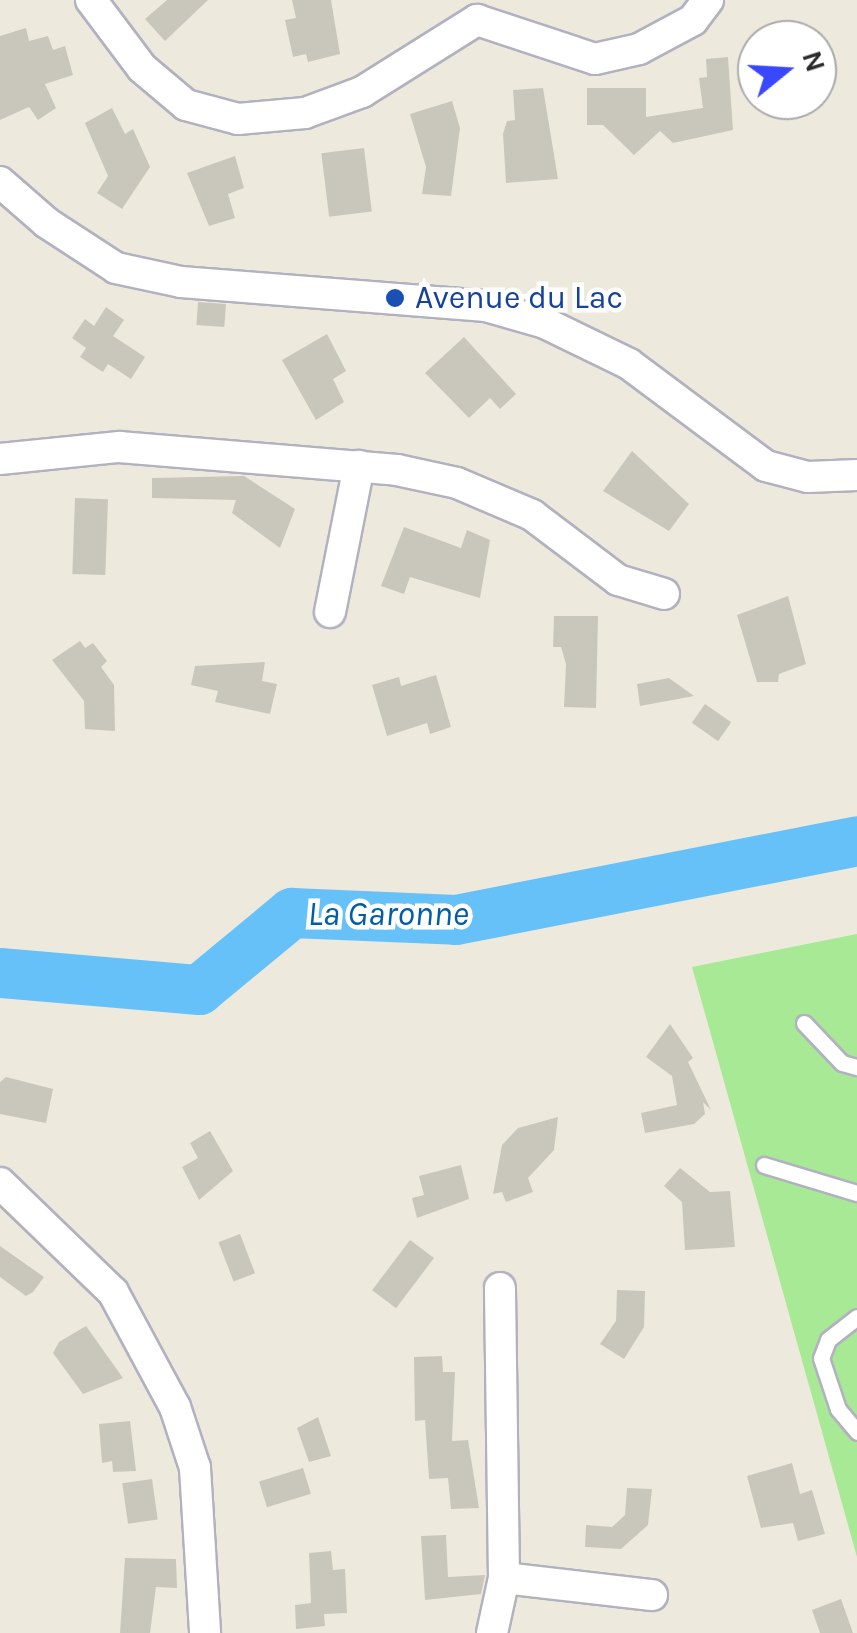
<!DOCTYPE html>
<style>
body{margin:0}
#map{position:relative;width:857px;height:1633px;overflow:hidden;background:#eee9dd;font-family:Karla,sans-serif}
div>[style]{position:absolute}
[style*='--x']{left:calc(var(--x)*1px);top:calc(var(--y)*1px);width:calc(var(--w)*1px);rotate:calc(var(--a)*1deg)}
.green>*{inset:0;background:#a7e994}
.river>*{height:50px;margin:-25px;padding:0 25px;transform-origin:25px;border-radius:25px;background:#67c1f9}
.building>*{inset:0;background:#c9c7bb;transform-origin:0 0}
.roads{filter:drop-shadow(2px 0 #b1b1c0) drop-shadow(-2px 0 #b1b1c0) drop-shadow(0 2px #b1b1c0) drop-shadow(0 -2px #b1b1c0)}
.lane>*{height:15px;margin:-7.5px;padding:0 7.5px;transform-origin:7.5px;border-radius:7.5px;background:#fff}
.street>*{height:30px;margin:-15px;padding:0 15px;transform-origin:15px;border-radius:15px;background:#fff}
.dots>*{width:28px;height:28px;translate:-50% -50%;box-sizing:border-box;border:5px solid #fff;border-radius:50%}
span{translate:-50% -50%;white-space:nowrap;text-align:center;line-height:1.15;-webkit-text-stroke:9px #fff;paint-order:stroke}
.transit-label{font-size:32px;color:#164399}
.left{translate:0 -50%;text-align:left}
.water-label{font-size:35px;color:#025ca9;font-style:italic}
.north{position:absolute;left:737px;top:20px;width:100px;height:100px;box-sizing:border-box;background:#fff;border:2px solid #aaa;border-radius:50%;rotate:72deg;font-size:28px;font-weight:700;line-height:40px;text-align:center;color:#2b2b2b}
.north::after{content:'';display:block;margin:auto;width:35px;height:45px;background:#3947ff;clip-path:polygon(50% 0,100% 100%,50% 72%,0 100%)}
</style>
<div id="map">
<div class="green">
<i style="clip-path:polygon(857px 934px,857px 1557px,692px 967px)"></i>
</div>
<div class="river">
<i style="--x:0;--y:973;--w:200;--a:4.9"></i>
<i style="--x:199;--y:990;--w:121;--a:-39.6"></i>
<i style="--x:292;--y:913;--w:164;--a:2.4"></i>
<i style="--x:456;--y:920;--w:409;--a:-11.1"></i>
</div>
<div class="building">
<i style="clip-path:polygon(167px 0,208px 0,165px 41px,145px 19px)"></i>
<i style="clip-path:polygon(292px 0,331px 0,340px 54px,308px 62px,306px 54px,293px 57px,285px 20px,296px 18px)"></i>
<i style="clip-path:polygon(26px 28px,29px 41px,48px 36px,53px 50px,65px 46px,73px 75px,45px 84px,56px 108px,38px 120px,29px 107px,0 120px,0 36px)"></i>
<i style="clip-path:polygon(728px 57px,733px 130px,673px 143px,660px 131px,634px 155px,603px 125px,587px 125px,587px 88px,646px 88px,646px 117px,703px 108px,699px 78px,707px 77px,706px 59px)"></i>
<i style="clip-path:polygon(543px 88px,558px 179px,506px 183px,503px 134px,507px 121px,515px 120px,513px 90px)"></i>
<i style="clip-path:polygon(452px 101px,460px 128px,451px 196px,422px 194px,426px 167px,410px 114px)"></i>
<i style="clip-path:polygon(112px 108px,125px 134px,133px 129px,150px 167px,122px 209px,97px 193px,108px 176px,85px 123px)"></i>
<i style="left:364px;top:148px;width:64px;height:43px;rotate:83deg"></i>
<i style="clip-path:polygon(235px 156px,244px 188px,228px 194px,235px 218px,209px 226px,187px 173px)"></i>
<i style="left:198px;top:302px;width:28px;height:23px;rotate:4deg"></i>
<i style="clip-path:polygon(106px 307px,124px 320px,113px 336px,145px 357px,131px 379px,108px 364px,103px 372px,92px 365px,80px 357px,86px 348px,72px 338px,85px 319px,94px 326px)"></i>
<i style="clip-path:polygon(327px 334px,346px 371px,333px 379px,344px 402px,316px 420px,282px 360px)"></i>
<i style="clip-path:polygon(464px 337px,516px 394px,500px 409px,490px 398px,469px 418px,425px 373px)"></i>
<i style="clip-path:polygon(632px 451px,689px 504px,669px 531px,603px 491px)"></i>
<i style="clip-path:polygon(244px 476px,295px 509px,280px 548px,232px 513px,236px 500px,152px 498px,152px 478px)"></i>
<i style="left:75px;top:498px;width:33px;height:76px;rotate:2deg"></i>
<i style="clip-path:polygon(404px 527px,461px 548px,467px 530px,490px 540px,480px 598px,410px 577px,404px 594px,381px 586px)"></i>
<i style="clip-path:polygon(788px 596px,806px 664px,779px 674px,778px 682px,757px 682px,737px 615px)"></i>
<i style="clip-path:polygon(554px 616px,598px 616px,596px 708px,564px 707px,566px 664px,561px 647px,553px 647px)"></i>
<i style="clip-path:polygon(80px 641px,85px 648px,93px 643px,107px 661px,101px 667px,114px 685px,115px 731px,85px 729px,84px 701px,52px 660px)"></i>
<i style="clip-path:polygon(265px 662px,262px 681px,277px 684px,270px 714px,215px 702px,218px 691px,191px 685px,195px 666px)"></i>
<i style="clip-path:polygon(436px 675px,451px 727px,430px 734px,427px 723px,387px 736px,372px 685px,399px 677px,401px 686px)"></i>
<i style="clip-path:polygon(669px 678px,694px 696px,640px 706px,637px 684px)"></i>
<i style="left:705px;top:704px;width:32px;height:23px;rotate:35deg"></i>
<i style="clip-path:polygon(670px 1024px,693px 1058px,688px 1062px,711px 1110px,703px 1102px,705px 1114px,694px 1124px,645px 1133px,641px 1113px,677px 1105px,672px 1076px,646px 1057px)"></i>
<i style="clip-path:polygon(6px 1077px,53px 1089px,46px 1123px,0 1114px,0 1082px)"></i>
<i style="clip-path:polygon(558px 1117px,554px 1150px,528px 1178px,533px 1192px,506px 1202px,502px 1192px,493px 1194px,502px 1145px,518px 1128px)"></i>
<i style="clip-path:polygon(210px 1131px,233px 1171px,199px 1200px,182px 1167px,198px 1158px,190px 1143px)"></i>
<i style="clip-path:polygon(461px 1165px,469px 1199px,417px 1218px,412px 1198px,424px 1195px,419px 1176px)"></i>
<i style="clip-path:polygon(680px 1168px,710px 1192px,730px 1191px,735px 1247px,685px 1250px,682px 1202px,664px 1186px)"></i>
<i style="left:240px;top:1234px;width:42px;height:23px;rotate:69deg"></i>
<i style="left:410px;top:1240px;width:30px;height:63px;rotate:37deg"></i>
<i style="clip-path:polygon(0 1246px,44px 1277px,33px 1292px,26px 1296px,0 1277px)"></i>
<i style="clip-path:polygon(617px 1290px,645px 1291px,644px 1327px,624px 1359px,600px 1344px,616px 1321px)"></i>
<i style="clip-path:polygon(86px 1326px,123px 1378px,83px 1394px,53px 1353px,59px 1342px)"></i>
<i style="clip-path:polygon(442px 1356px,443px 1372px,455px 1372px,452px 1441px,468px 1440px,479px 1508px,451px 1509px,448px 1478px,429px 1479px,425px 1420px,415px 1421px,414px 1357px)"></i>
<i style="clip-path:polygon(318px 1417px,331px 1456px,309px 1462px,297px 1428px)"></i>
<i style="clip-path:polygon(130px 1421px,136px 1471px,113px 1472px,112px 1461px,102px 1463px,99px 1424px)"></i>
<i style="clip-path:polygon(792px 1463px,800px 1494px,812px 1490px,825px 1534px,798px 1541px,793px 1523px,761px 1528px,747px 1476px)"></i>
<i style="left:303px;top:1468px;width:27px;height:46px;rotate:73deg"></i>
<i style="left:152px;top:1479px;width:41px;height:30px;rotate:82deg"></i>
<i style="clip-path:polygon(627px 1488px,652px 1489px,648px 1525px,621px 1549px,585px 1547px,586px 1525px,612px 1527px,625px 1515px)"></i>
<i style="clip-path:polygon(446px 1535px,448px 1577px,485px 1575px,481px 1594px,425px 1600px,421px 1536px)"></i>
<i style="clip-path:polygon(331px 1551px,333px 1570px,345px 1569px,347px 1613px,324px 1614px,325px 1626px,296px 1629px,295px 1605px,311px 1603px,309px 1553px)"></i>
<i style="clip-path:polygon(125px 1558px,176px 1559px,177px 1588px,156px 1587px,150px 1633px,120px 1633px)"></i>
<i style="clip-path:polygon(841px 1599px,853px 1633px,820px 1633px,812px 1610px)"></i>
</div>
<div class="roads">
<div class="lane">
<i style="--x:804;--y:1023;--w:55;--a:46.5"></i>
<i style="--x:842;--y:1063;--w:16;--a:15"></i>
<i style="--x:764;--y:1165;--w:97;--a:16.8"></i>
<i style="--x:857;--y:1317;--w:37;--a:142"></i>
<i style="--x:828;--y:1340;--w:19;--a:111"></i>
<i style="--x:821;--y:1358;--w:54;--a:71.6"></i>
<i style="--x:838;--y:1409;--w:30;--a:50"></i>
</div>
<div class="street">
<i style="--x:91;--y:0;--w:85;--a:53.1"></i>
<i style="--x:142;--y:68;--w:57;--a:40.1"></i>
<i style="--x:186;--y:105;--w:54;--a:15.1"></i>
<i style="--x:238;--y:119;--w:67;--a:-5.1"></i>
<i style="--x:305;--y:113;--w:61;--a:-20.2"></i>
<i style="--x:362;--y:92;--w:136;--a:-32.1"></i>
<i style="--x:477;--y:20;--w:124;--a:18.3"></i>
<i style="--x:595;--y:59;--w:45;--a:-12.8"></i>
<i style="--x:639;--y:49;--w:61;--a:-28.2"></i>
<i style="--x:693;--y:20;--w:25;--a:-53"></i>
<i style="--x:0;--y:182;--w:62;--a:41.1"></i>
<i style="--x:47;--y:223;--w:82;--a:33.1"></i>
<i style="--x:116;--y:268;--w:66;--a:12.2"></i>
<i style="--x:181;--y:282;--w:306;--a:4.5"></i>
<i style="--x:486;--y:306;--w:61;--a:16.1"></i>
<i style="--x:545;--y:323;--w:93;--a:26"></i>
<i style="--x:629;--y:364;--w:171;--a:36.7"></i>
<i style="--x:766;--y:466;--w:43;--a:14.7"></i>
<i style="--x:808;--y:477;--w:49;--a:-2.3"></i>
<i style="--x:0;--y:459;--w:120;--a:-5.8"></i>
<i style="--x:119;--y:447;--w:279;--a:4.7"></i>
<i style="--x:397;--y:470;--w:61;--a:12.2"></i>
<i style="--x:457;--y:483;--w:82;--a:23.1"></i>
<i style="--x:532;--y:515;--w:108;--a:37.1"></i>
<i style="--x:618;--y:580;--w:48;--a:16.9"></i>
<i style="--x:330;--y:612;--w:149;--a:-78.8"></i>
<i style="--x:0;--y:1183;--w:157;--a:44"></i>
<i style="--x:113;--y:1292;--w:131;--a:61.7"></i>
<i style="--x:175;--y:1407;--w:64;--a:71.8"></i>
<i style="--x:195;--y:1468;--w:165;--a:86.5"></i>
<i style="--x:504;--y:1578;--w:149;--a:6.6"></i>
<i style="--x:492;--y:1633;--w:56;--a:-77.7"></i>
<i style="--x:504;--y:1578;--w:290;--a:-90.8"></i>
</div>
</div>
<div class="dots">
<i style="left:395px;top:298px;background:#1a4fb4"></i>
</div>
<div class="transit-label">
<span class="left" style="left:415px;top:298px">Avenue du Lac</span>
</div>
<div class="water-label">
<span style="left:388px;top:914px">La Garonne</span>
</div>
<div class="north">N</div>
</div>
